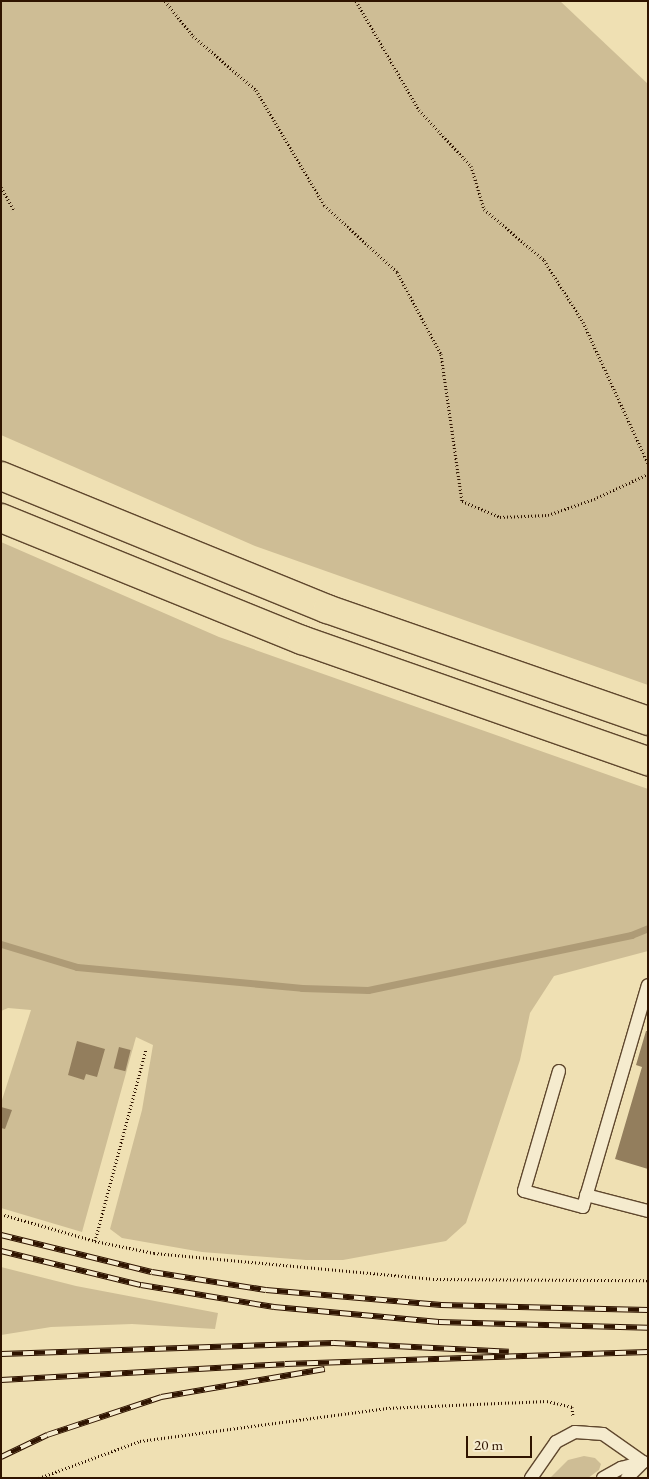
<!DOCTYPE html>
<style>
body{margin:0}
#map{position:relative;width:649px;height:1479px;overflow:hidden;background:#efe0b3;font-family:"EB Garamond",serif}
div>[style]{position:absolute}
[style*='--x']{left:calc(var(--x)*1px);top:calc(var(--y)*1px);width:calc(var(--w)*1px);rotate:calc(var(--a)*1deg)}
.green>*{inset:0;background:#cebd95}
.stream>*{height:7px;margin:-3.5px;padding:0 3.5px;transform-origin:3.5px;border-radius:3.5px;background:#ae9b76}
.building>*{inset:0;background:#937e5d;transform-origin:0 0}
.path>*{height:3px;margin-top:-1.5px;transform-origin:0;background:repeating-linear-gradient(90deg,#2f1400 0 1px,transparent 0 3.5px)}
.roads{filter:drop-shadow(1px 0 #5f472d) drop-shadow(-1px 0 #5f472d) drop-shadow(0 1px #5f472d) drop-shadow(0 -1px #5f472d)}
.service>*{height:12px;margin:-6px;padding:0 6px;transform-origin:6px;border-radius:6px;background:#f5ebce}
.primary>*{height:28px;margin:-14px;padding:0 14px;transform-origin:14px;border-radius:14px;background:#efe0b3}
.rail>*{height:5.5px;margin-top:-2.75px;transform-origin:0;background:repeating-linear-gradient(90deg,#f5ebce 0 11px,#2f1400 0 22px);box-sizing:border-box;border-block:1px solid #2f1400}
span{translate:-50% -50%;white-space:nowrap;text-align:center;line-height:1.15;-webkit-text-stroke:4.5px #f5ebce;paint-order:stroke}
.frame{position:absolute;inset:0;border:2px solid #2f1400;pointer-events:none}
.scale{position:absolute;left:466px;top:1436px;width:66px;height:22px;box-sizing:border-box;border:2px solid #2f1400;border-top:0;padding-left:6px;font-size:15px;line-height:18px;white-space:nowrap;color:#2f1400;-webkit-text-stroke:4px #f5ebce;paint-order:stroke}
</style>
<div id="map">
<div class="green">
<i style="clip-path:polygon(1px 1px,560px 1px,648px 84px,648px 685px,255px 546px,1px 435px)"></i>
<i style="clip-path:polygon(1px 542px,219px 637px,648px 789px,648px 951px,554px 976px,530px 1013px,520px 1060px,466px 1223px,446px 1241px,343px 1260px,306px 1260px,202px 1252px,122px 1238px,110px 1229px,142px 1110px,153px 1045px,136px 1037px,82px 1232px,1px 1208px,1px 1103px,31px 1010px,8px 1008px,1px 1011px)"></i>
<i style="clip-path:polygon(1px 1267px,76px 1286px,218px 1313px,215px 1329px,132px 1324px,51px 1327px,1px 1335px)"></i>
<i style="clip-path:polygon(584px 1456px,595px 1458px,601px 1464px,599px 1470px,588px 1478px,550px 1478px,568px 1460px)"></i>
</div>
<div class="stream">
<i style="--x:1;--y:944;--w:79;--a:16.8"></i>
<i style="--x:77;--y:967;--w:226;--a:5.3"></i>
<i style="--x:302;--y:988;--w:66;--a:1.7"></i>
<i style="--x:368;--y:990;--w:269;--a:-11.8"></i>
<i style="--x:631;--y:935;--w:18;--a:-22"></i>
</div>
<div class="building">
<i style="clip-path:polygon(646px 1031px,648px 1031px,648px 1169px,615px 1159px,642px 1067px,636px 1065px)"></i>
<i style="clip-path:polygon(77px 1041px,105px 1049px,97px 1077px,86px 1074px,84px 1080px,68px 1075px)"></i>
<i style="left:119px;top:1047px;width:12px;height:22px;rotate:14deg"></i>
<i style="clip-path:polygon(1px 1107px,12px 1110px,5px 1129px,1px 1128px)"></i>
</div>
<div class="path">
<i style="--x:165;--y:1;--w:45;--a:51.3"></i>
<i style="--x:193;--y:36;--w:83;--a:40.6"></i>
<i style="--x:256;--y:90;--w:134;--a:59.4"></i>
<i style="--x:324;--y:205;--w:99;--a:42.5"></i>
<i style="--x:397;--y:272;--w:93;--a:61.8"></i>
<i style="--x:441;--y:354;--w:148;--a:81.9"></i>
<i style="--x:462;--y:501;--w:41;--a:22.8"></i>
<i style="--x:500;--y:517;--w:48;--a:-2.4"></i>
<i style="--x:548;--y:515;--w:49;--a:-19.2"></i>
<i style="--x:594;--y:499;--w:60;--a:-24.8"></i>
<i style="--x:356;--y:1;--w:126;--a:60"></i>
<i style="--x:419;--y:110;--w:76;--a:47.1"></i>
<i style="--x:471;--y:166;--w:45;--a:73.2"></i>
<i style="--x:484;--y:209;--w:79;--a:40.4"></i>
<i style="--x:544;--y:260;--w:73;--a:57.8"></i>
<i style="--x:583;--y:322;--w:155;--a:65.3"></i>
<i style="--x:1;--y:187;--w:26;--a:61"></i>
<i style="--x:1;--y:1214;--w:98;--a:16"></i>
<i style="--x:95;--y:1241;--w:60;--a:11.5"></i>
<i style="--x:154;--y:1253;--w:280;--a:5.3"></i>
<i style="--x:433;--y:1279;--w:215;--a:0.3"></i>
<i style="--x:95;--y:1241;--w:199;--a:-75.1"></i>
<i style="--x:39;--y:1478;--w:108;--a:-20.1"></i>
<i style="--x:140;--y:1441;--w:248;--a:-7.6"></i>
<i style="--x:386;--y:1408;--w:161;--a:-2.5"></i>
<i style="--x:547;--y:1401;--w:26;--a:13"></i>
<i style="--x:572;--y:1407;--w:9;--a:84"></i>
</div>
<div class="roads">
<div class="service">
<i style="--x:559;--y:1071;--w:125;--a:106.3"></i>
<i style="--x:524;--y:1191;--w:61;--a:15.2"></i>
<i style="--x:583;--y:1207;--w:231;--a:-73.7"></i>
<i style="--x:586;--y:1195;--w:64;--a:14.5"></i>
<i style="--x:531;--y:1478;--w:44;--a:-55.2"></i>
<i style="--x:556;--y:1442;--w:21;--a:-28"></i>
<i style="--x:575;--y:1432;--w:28;--a:4"></i>
<i style="--x:603;--y:1434;--w:49;--a:35"></i>
<i style="--x:603;--y:1478;--w:21;--a:-29"></i>
<i style="--x:621;--y:1468;--w:23;--a:-15"></i>
<i style="--x:627;--y:1478;--w:21;--a:-45"></i>
</div>
<div class="primary">
<i style="--x:1;--y:476;--w:352;--a:22.2"></i>
<i style="--x:327;--y:609;--w:340;--a:19.2"></i>
<i style="--x:1;--y:518;--w:325;--a:22.1"></i>
<i style="--x:302;--y:640;--w:367;--a:19.3"></i>
</div>
</div>
<div class="rail">
<i style="--x:1;--y:1235;--w:155;--a:13.8"></i>
<i style="--x:152;--y:1272;--w:115;--a:9"></i>
<i style="--x:266;--y:1290;--w:176;--a:4.9"></i>
<i style="--x:441;--y:1305;--w:207;--a:1.4"></i>
<i style="--x:1;--y:1251;--w:144;--a:13.7"></i>
<i style="--x:141;--y:1285;--w:135;--a:9.4"></i>
<i style="--x:274;--y:1307;--w:166;--a:5.2"></i>
<i style="--x:439;--y:1322;--w:209;--a:1.6"></i>
<i style="--x:1;--y:1354;--w:333;--a:-1.9"></i>
<i style="--x:334;--y:1343;--w:175;--a:2.9"></i>
<i style="--x:1;--y:1380;--w:284;--a:-3.2"></i>
<i style="--x:285;--y:1364;--w:363;--a:-1.9"></i>
<i style="--x:1;--y:1457;--w:51;--a:-25.6"></i>
<i style="--x:47;--y:1435;--w:120;--a:-18.4"></i>
<i style="--x:161;--y:1397;--w:166;--a:-9.7"></i>
</div>
<div class="frame"></div>
<div class="scale">20 m</div>
</div>
